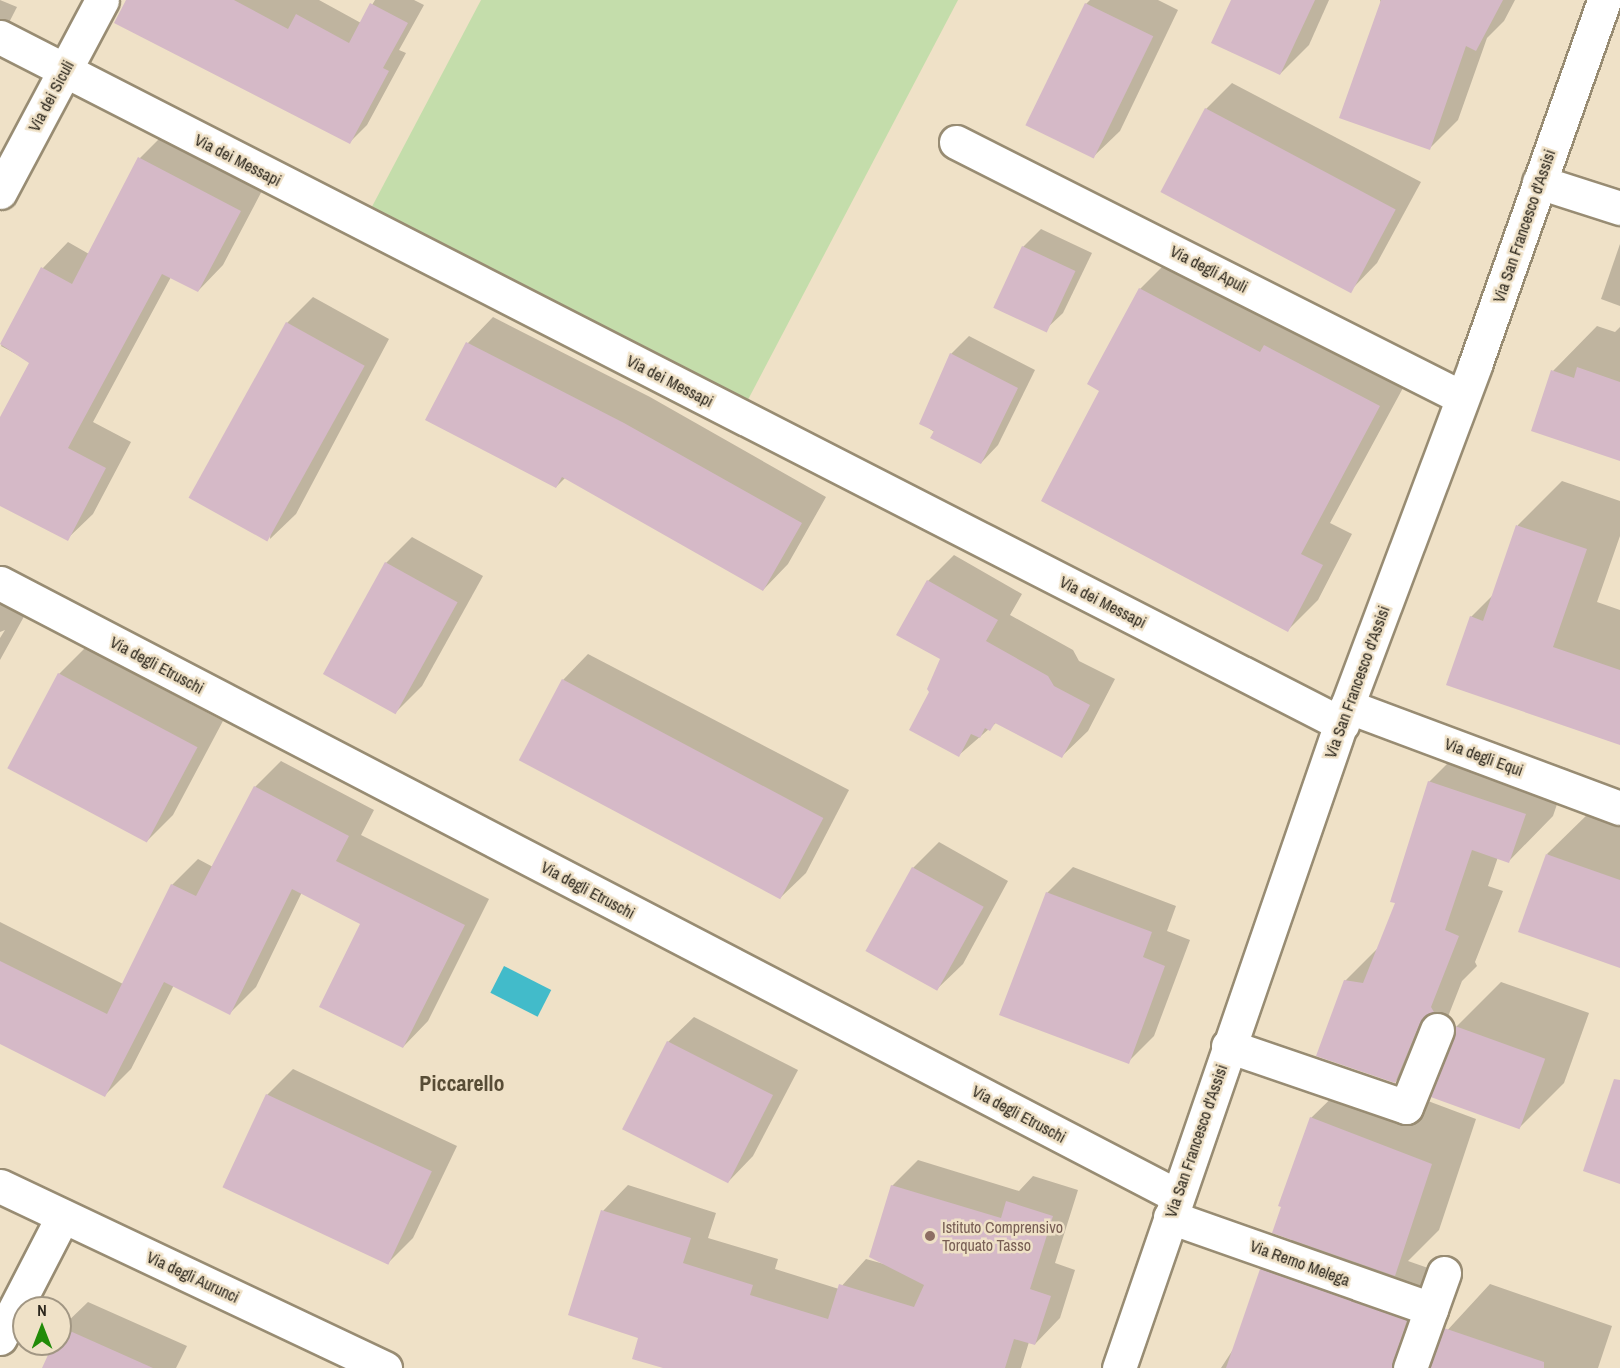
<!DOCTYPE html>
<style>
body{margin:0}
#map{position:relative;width:1620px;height:1368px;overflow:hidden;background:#efe1c7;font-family:"Archivo Narrow",sans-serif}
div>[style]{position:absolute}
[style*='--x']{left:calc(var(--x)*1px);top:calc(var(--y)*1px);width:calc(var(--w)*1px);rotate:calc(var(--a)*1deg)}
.green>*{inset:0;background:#c4ddab}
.water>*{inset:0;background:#42bbca;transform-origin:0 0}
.shadow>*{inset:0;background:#0003}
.building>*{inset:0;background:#d5b9c7;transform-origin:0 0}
.roads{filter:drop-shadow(2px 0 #988c73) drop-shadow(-2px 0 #988c73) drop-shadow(0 2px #988c73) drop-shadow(0 -2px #988c73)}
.street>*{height:33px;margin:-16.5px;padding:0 16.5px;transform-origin:16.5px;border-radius:16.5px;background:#fff}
.secondary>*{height:33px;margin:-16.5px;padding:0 16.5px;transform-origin:16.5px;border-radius:16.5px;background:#fff}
.dots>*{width:16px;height:16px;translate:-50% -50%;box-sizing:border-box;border:3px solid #efe1c7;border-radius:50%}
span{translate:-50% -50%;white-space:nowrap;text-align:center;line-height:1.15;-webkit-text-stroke:5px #efe1c7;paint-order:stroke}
.street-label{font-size:16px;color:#2b261c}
.education-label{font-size:16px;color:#785e54}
.left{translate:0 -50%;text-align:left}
.district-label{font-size:22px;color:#584d36;font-weight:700}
.north{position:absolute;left:12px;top:1296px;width:60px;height:60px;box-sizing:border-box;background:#efe1c7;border:2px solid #a19683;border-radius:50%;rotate:0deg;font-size:16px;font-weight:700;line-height:24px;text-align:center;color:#2b261c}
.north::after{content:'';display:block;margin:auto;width:21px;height:27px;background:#218b08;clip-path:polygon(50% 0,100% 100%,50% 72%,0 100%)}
</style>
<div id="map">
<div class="green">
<i style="clip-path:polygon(481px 0,958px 0,741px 413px,366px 218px)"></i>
</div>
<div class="water">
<i style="left:504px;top:966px;width:53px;height:30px;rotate:27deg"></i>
</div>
<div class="shadow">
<i style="clip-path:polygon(0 0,17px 7px,0 40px)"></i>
<i style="clip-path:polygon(128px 0,319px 0,361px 23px,375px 0,414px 0,424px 5px,399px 50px,406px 53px,367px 125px,350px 142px)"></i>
<i style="clip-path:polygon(1090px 0,1158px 0,1178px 10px,1120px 131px,1094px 156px,1086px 4px)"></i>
<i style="clip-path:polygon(1232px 0,1329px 0,1309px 45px,1280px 74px)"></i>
<i style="clip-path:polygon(1380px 0,1515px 0,1504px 21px,1487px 38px,1458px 120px,1430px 148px)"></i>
<i style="clip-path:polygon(1232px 83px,1421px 182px,1377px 263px,1352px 289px,1206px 109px)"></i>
<i style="clip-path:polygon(165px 133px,265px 185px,223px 265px,198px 291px,171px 277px,93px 422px,131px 442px,93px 514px,67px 539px,0 504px,0 420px,31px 362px,1px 346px,43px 268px,68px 242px,89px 254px,140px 158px)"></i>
<i style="clip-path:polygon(1041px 229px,1092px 253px,1063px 313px,1045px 330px,1023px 247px)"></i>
<i style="clip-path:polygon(1620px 244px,1620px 306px,1601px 299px)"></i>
<i style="clip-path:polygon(1170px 259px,1410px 375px,1330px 523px,1352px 534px,1318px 600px,1287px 631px,1101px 390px,1140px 289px)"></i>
<i style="clip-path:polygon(313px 297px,389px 339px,296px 514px,270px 539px,287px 323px)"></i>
<i style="clip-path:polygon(493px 317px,650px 397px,826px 497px,788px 564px,763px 590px,566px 477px,556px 487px,427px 420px,468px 343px)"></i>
<i style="clip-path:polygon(1597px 326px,1615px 332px,1620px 327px,1620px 459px,1553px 371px)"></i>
<i style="clip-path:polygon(969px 336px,1035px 370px,998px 445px,981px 463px,921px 423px,951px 354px)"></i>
<i style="clip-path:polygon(1562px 481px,1620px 501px,1620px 536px,1597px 602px,1620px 610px,1620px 744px,1471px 617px,1494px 594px,1518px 525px)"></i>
<i style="clip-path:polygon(412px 537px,483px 576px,422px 686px,396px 712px,386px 563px)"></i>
<i style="clip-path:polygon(954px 555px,1022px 594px,1010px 615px,1073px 650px,1079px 661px,1115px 679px,1088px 731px,1062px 756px,997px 722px,959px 755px,931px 692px,942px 659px,928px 581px)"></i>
<i style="clip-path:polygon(0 585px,32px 602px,0 660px,0 638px,5px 630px,0 632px)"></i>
<i style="clip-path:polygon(85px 648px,223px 721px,173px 815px,147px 841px,59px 674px)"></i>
<i style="clip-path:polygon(588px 654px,849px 790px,806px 873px,780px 898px,563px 680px)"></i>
<i style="clip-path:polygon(1474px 737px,1569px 769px,1553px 816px,1509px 861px,1498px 857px,1488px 886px,1503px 891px,1475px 962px,1477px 966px,1462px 981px,1440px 1037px,1395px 1082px,1345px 981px,1379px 947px,1397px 903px,1429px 782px)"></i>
<i style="clip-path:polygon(281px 761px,374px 810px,361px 835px,489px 899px,428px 1021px,403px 1047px,362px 924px,302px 892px,256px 987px,230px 1013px,174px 985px,131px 1069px,105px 1095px,0 1042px,0 922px,123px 984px,172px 885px,198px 859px,213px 867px,255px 787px)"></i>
<i style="clip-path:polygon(1592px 810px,1620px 820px,1620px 967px,1547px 854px)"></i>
<i style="clip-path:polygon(939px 842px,1008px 881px,963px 964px,937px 989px,913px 868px)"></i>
<i style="clip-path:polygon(1073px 867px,1176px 906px,1167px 931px,1190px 940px,1154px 1036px,1128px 1062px,1047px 893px)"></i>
<i style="clip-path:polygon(1501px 982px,1589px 1013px,1564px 1083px,1520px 1127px,1456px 1027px)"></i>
<i style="clip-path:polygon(694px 1017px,798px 1070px,753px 1156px,728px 1182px,668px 1042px)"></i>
<i style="clip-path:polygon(293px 1069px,457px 1146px,413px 1238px,387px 1264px,267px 1095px)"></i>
<i style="clip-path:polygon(1356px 1074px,1476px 1119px,1439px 1230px,1408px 1261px,1451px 1276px,1435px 1326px,1443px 1335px,1490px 1284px,1612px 1326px,1598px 1368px,1221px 1368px,1234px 1348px,1261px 1269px,1292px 1239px,1311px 1118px)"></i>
<i style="clip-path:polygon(918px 1160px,1019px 1191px,1033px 1176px,1078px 1190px,1055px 1263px,1075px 1270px,1060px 1318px,1035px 1344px,1029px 1342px,1021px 1368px,668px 1368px,640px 1337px,603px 1211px,628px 1185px,716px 1213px,708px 1238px,778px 1259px,775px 1269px,839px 1289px,866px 1259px,884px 1264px,892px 1186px)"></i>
<i style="clip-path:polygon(88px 1302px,187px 1346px,176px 1368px,44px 1368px,55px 1344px,60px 1344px,62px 1327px)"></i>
</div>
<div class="building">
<i style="clip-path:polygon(126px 0,234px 0,288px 29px,296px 14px,349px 43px,370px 3px,408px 23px,383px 68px,389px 71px,350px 144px,114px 23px)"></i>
<i style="clip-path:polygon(1231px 0,1315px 0,1280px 75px,1211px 43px)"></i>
<i style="clip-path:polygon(1381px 0,1503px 0,1476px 51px,1466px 46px,1430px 150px,1339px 118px)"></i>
<i style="left:1085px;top:3px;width:76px;height:136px;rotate:26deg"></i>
<i style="left:1205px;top:108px;width:216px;height:95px;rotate:28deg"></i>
<i style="clip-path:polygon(138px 157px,241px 211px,198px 292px,162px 274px,68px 448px,106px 468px,68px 541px,0 506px,0 417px,29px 363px,0 344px,41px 267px,72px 284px)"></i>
<i style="left:1022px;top:246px;width:59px;height:68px;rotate:25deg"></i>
<i style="clip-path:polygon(1139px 288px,1260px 352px,1264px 345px,1380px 406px,1301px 554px,1323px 565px,1288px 632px,1041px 501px,1099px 391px,1087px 384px)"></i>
<i style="left:286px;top:322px;width:90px;height:201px;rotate:29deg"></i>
<i style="clip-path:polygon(466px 342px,624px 423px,802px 523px,763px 591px,562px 477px,556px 488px,425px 420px)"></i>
<i style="clip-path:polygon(950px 353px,1018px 388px,981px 464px,930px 438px,934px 431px,919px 424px)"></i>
<i style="clip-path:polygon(1577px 367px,1620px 382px,1620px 461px,1531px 431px,1551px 370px,1574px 378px)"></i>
<i style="clip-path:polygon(1516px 525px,1587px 549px,1553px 647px,1620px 670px,1620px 745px,1446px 685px,1470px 616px,1483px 621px)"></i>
<i style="left:385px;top:562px;width:83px;height:128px;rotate:29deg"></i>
<i style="clip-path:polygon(927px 580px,998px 620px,986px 641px,1048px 676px,1054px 686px,1090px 705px,1062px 758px,995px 723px,990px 731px,985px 728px,980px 738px,971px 734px,959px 757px,909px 730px,929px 692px,927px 689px,940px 659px,896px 635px)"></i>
<i style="left:58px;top:673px;width:158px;height:108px;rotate:28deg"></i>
<i style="left:562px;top:679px;width:296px;height:92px;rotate:28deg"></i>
<i style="clip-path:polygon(1428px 781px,1526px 814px,1509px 863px,1472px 850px,1445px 930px,1459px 936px,1431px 1007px,1434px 1012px,1420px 1023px,1395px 1083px,1316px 1056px,1344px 980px,1363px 983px,1395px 903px,1390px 902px)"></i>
<i style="clip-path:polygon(254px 786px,349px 836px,336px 861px,465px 925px,403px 1048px,319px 1007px,360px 924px,292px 889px,230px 1015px,164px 982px,105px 1097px,0 1044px,0 961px,107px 1014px,171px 884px,196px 896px)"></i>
<i style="clip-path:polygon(1546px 854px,1620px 880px,1620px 968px,1518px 932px)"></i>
<i style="left:912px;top:867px;width:82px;height:96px;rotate:29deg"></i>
<i style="clip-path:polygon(1046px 892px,1152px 932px,1143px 957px,1165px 966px,1129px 1064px,999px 1015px)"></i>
<i style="left:1455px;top:1026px;width:96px;height:75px;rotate:20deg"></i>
<i style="left:667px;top:1041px;width:119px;height:99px;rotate:27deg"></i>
<i style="clip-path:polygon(1614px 1079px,1620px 1080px,1620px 1184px,1583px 1171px)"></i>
<i style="left:266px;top:1094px;width:183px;height:103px;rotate:25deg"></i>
<i style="clip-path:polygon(1310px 1117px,1432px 1164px,1395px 1276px,1272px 1233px,1281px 1207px,1278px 1206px)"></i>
<i style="clip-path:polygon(891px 1185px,1001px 1218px,1006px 1201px,1053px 1216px,1030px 1289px,1051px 1296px,1035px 1345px,1014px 1339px,1005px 1368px,663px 1368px,632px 1359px,638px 1338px,568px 1315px,601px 1210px,691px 1238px,683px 1263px,753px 1285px,750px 1295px,828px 1319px,839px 1284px,914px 1307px,924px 1285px,869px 1257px)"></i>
<i style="clip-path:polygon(1260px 1269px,1407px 1320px,1392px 1368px,1226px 1368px)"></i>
<i style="clip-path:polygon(61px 1327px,153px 1368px,42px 1368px,53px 1344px,60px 1344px)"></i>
<i style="clip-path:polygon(1444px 1328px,1544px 1362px,1544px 1368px,1430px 1368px)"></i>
</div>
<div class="roads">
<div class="street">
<i style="--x:0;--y:37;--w:1508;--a:27.11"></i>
<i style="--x:956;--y:142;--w:566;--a:26.79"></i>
<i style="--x:1539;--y:182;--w:85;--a:17.8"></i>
<i style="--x:0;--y:192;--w:217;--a:-62"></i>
<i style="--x:0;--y:583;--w:1327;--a:27.51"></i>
<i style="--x:1347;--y:706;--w:291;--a:20.5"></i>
<i style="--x:1228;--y:1046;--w:188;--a:18.9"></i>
<i style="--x:1406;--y:1107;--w:83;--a:-68.1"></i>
<i style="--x:0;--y:1186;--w:426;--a:25.3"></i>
<i style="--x:1170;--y:1217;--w:277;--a:19.4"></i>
<i style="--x:0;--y:1338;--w:137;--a:-62.7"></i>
<i style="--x:1410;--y:1368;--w:101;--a:-70.3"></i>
</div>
<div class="secondary">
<i style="--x:1119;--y:1368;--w:700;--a:-71"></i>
<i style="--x:1347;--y:706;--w:364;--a:-69.4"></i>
<i style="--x:1475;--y:365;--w:387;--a:-70.5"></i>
</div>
</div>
<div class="dots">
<i style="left:930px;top:1236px;background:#8d6e63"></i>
</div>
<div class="street-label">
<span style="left:51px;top:96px;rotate:-62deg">Via dei Siculi</span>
<span style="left:238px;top:160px;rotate:27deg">Via dei Messapi</span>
<span style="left:1524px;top:226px;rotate:-71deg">Via San Francesco d'Assisi</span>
<span style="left:1209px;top:269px;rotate:27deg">Via degli Apuli</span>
<span style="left:670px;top:381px;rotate:27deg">Via dei Messapi</span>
<span style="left:1103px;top:602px;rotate:27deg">Via dei Messapi</span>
<span style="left:157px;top:665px;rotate:28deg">Via degli Etruschi</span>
<span style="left:1357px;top:682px;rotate:-70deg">Via San Francesco d'Assisi</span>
<span style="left:1484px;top:757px;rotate:20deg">Via degli Equi</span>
<span style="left:588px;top:890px;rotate:28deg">Via degli Etruschi</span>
<span style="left:1019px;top:1114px;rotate:28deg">Via degli Etruschi</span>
<span style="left:1196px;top:1141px;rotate:-71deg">Via San Francesco d'Assisi</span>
<span style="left:1300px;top:1263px;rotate:20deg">Via Remo Melega</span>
<span style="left:193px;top:1277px;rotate:25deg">Via degli Aurunci</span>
</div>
<div class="education-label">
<span class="left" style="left:942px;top:1236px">Istituto Comprensivo<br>Torquato Tasso</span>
</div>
<div class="district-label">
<span style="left:462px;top:1084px">Piccarello</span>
</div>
<div class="north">N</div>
</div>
